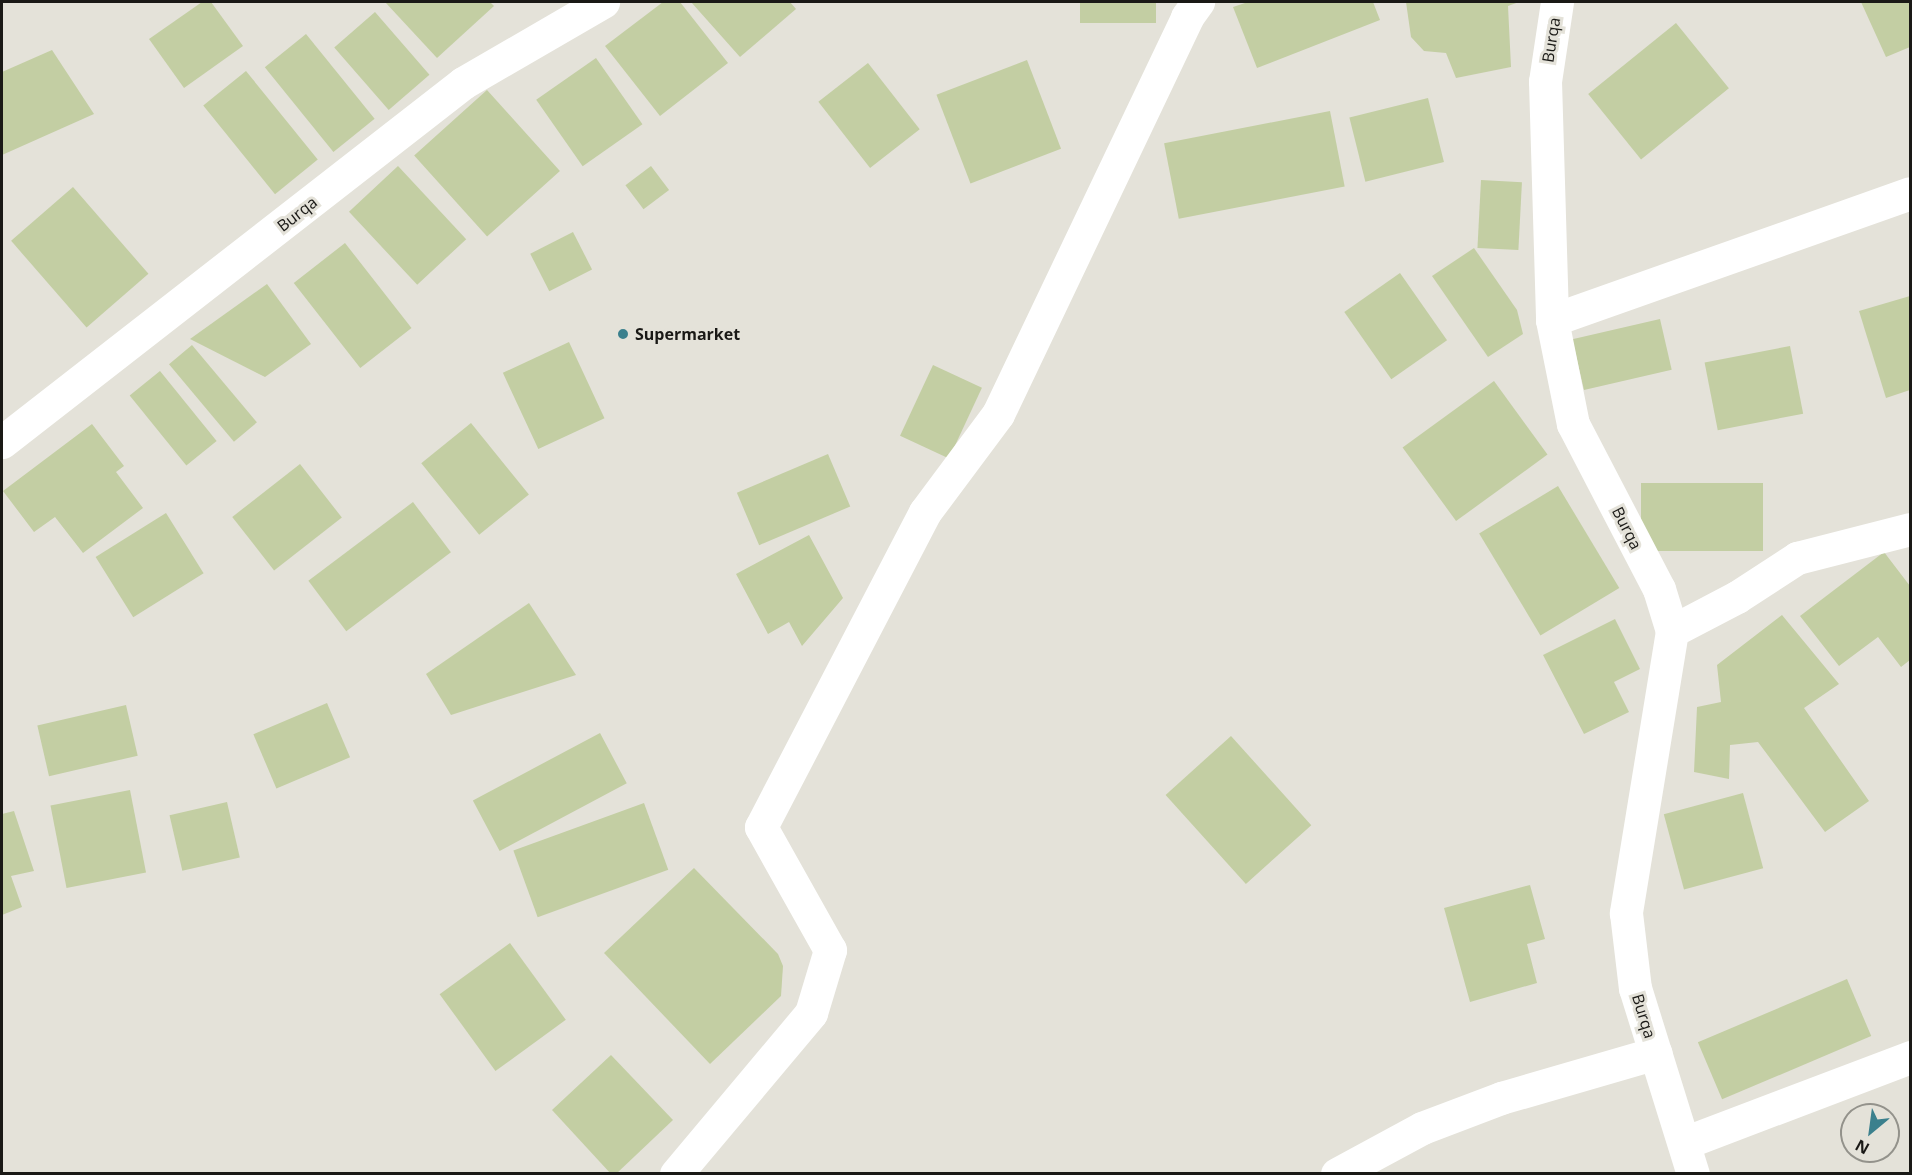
<!DOCTYPE html>
<style>
body{margin:0}
#map{position:relative;width:1912px;height:1175px;overflow:hidden;background:#e4e2d9;font-family:"Open Sans",sans-serif}
div>[style]{position:absolute}
[style*='--x']{left:calc(var(--x)*1px);top:calc(var(--y)*1px);width:calc(var(--w)*1px);rotate:calc(var(--a)*1deg)}
.building>*{inset:0;background:#c3cea3;transform-origin:0 0}
.minor>*{height:33px;margin:-16.5px;padding:0 16.5px;transform-origin:16.5px;border-radius:16.5px;background:#fff}
.dots>*{width:16px;height:16px;translate:-50% -50%;box-sizing:border-box;border:3px solid #e4e2d9;border-radius:50%}
span{translate:-50% -50%;white-space:nowrap;text-align:center;line-height:1.15;-webkit-text-stroke:6px #e4e2d9;paint-order:stroke}
.street-label{font-size:16px;color:#1a1916}
.poi-label{font-size:16px;color:#1a1916;font-weight:700}
.left{translate:0 -50%;text-align:left}
.frame{position:absolute;inset:0;border:3px solid #1a1916;pointer-events:none}
.north{position:absolute;left:1840px;top:1103px;width:60px;height:60px;box-sizing:border-box;background:#e4e2d9;border:2px solid #93928b;border-radius:50%;rotate:209deg;font-size:16px;font-weight:700;line-height:24px;text-align:center;color:#1a1916}
.north::after{content:'';display:block;margin:auto;width:21px;height:27px;background:#3b808d;clip-path:polygon(50% 0,100% 100%,50% 72%,0 100%)}
</style>
<div id="map">
<div class="building">
<i style="clip-path:polygon(202px 2px,211px 2px,243px 46px,184px 88px,149px 39px)"></i>
<i style="clip-path:polygon(385px 2px,490px 2px,494px 6px,437px 58px)"></i>
<i style="clip-path:polygon(663px 2px,680px 2px,728px 63px,660px 116px,605px 46px)"></i>
<i style="clip-path:polygon(691px 2px,790px 2px,796px 9px,740px 57px)"></i>
<i style="left:1080px;top:2px;width:76px;height:21px"></i>
<i style="clip-path:polygon(1248px 2px,1373px 2px,1380px 20px,1257px 68px,1233px 7px)"></i>
<i style="clip-path:polygon(1406px 2px,1519px 2px,1508px 6px,1511px 67px,1456px 78px,1446px 53px,1424px 51px,1411px 37px)"></i>
<i style="clip-path:polygon(1861px 2px,1910px 2px,1910px 47px,1886px 57px)"></i>
<i style="left:375px;top:12px;width:83px;height:54px;rotate:49deg"></i>
<i style="left:1676px;top:23px;width:84px;height:113px;rotate:51deg"></i>
<i style="left:306px;top:34px;width:109px;height:53px;rotate:51deg"></i>
<i style="clip-path:polygon(52px 50px,94px 114px,2px 155px,2px 72px)"></i>
<i style="left:596px;top:58px;width:81px;height:73px;rotate:55deg"></i>
<i style="left:1027px;top:60px;width:95px;height:97px;rotate:69deg"></i>
<i style="left:868px;top:63px;width:84px;height:63px;rotate:52deg"></i>
<i style="left:246px;top:71px;width:114px;height:55px;rotate:51deg"></i>
<i style="left:487px;top:90px;width:109px;height:98px;rotate:48deg"></i>
<i style="left:1428px;top:98px;width:66px;height:81px;rotate:76deg"></i>
<i style="left:1330px;top:111px;width:77px;height:169px;rotate:79deg"></i>
<i style="left:398px;top:166px;width:100px;height:67px;rotate:47deg"></i>
<i style="left:651px;top:166px;width:30px;height:32px;rotate:53deg"></i>
<i style="left:1481px;top:180px;width:41px;height:68px;rotate:3deg"></i>
<i style="left:73px;top:187px;width:115px;height:82px;rotate:49deg"></i>
<i style="left:573px;top:232px;width:42px;height:48px;rotate:63deg"></i>
<i style="left:345px;top:243px;width:108px;height:65px;rotate:52deg"></i>
<i style="clip-path:polygon(1474px 248px,1517px 310px,1523px 334px,1488px 357px,1432px 276px)"></i>
<i style="left:1400px;top:273px;width:82px;height:68px;rotate:55deg"></i>
<i style="clip-path:polygon(267px 284px,311px 344px,265px 377px,190px 339px)"></i>
<i style="clip-path:polygon(1910px 296px,1910px 390px,1886px 398px,1859px 311px)"></i>
<i style="left:1660px;top:319px;width:52px;height:90px;rotate:77deg"></i>
<i style="left:569px;top:342px;width:84px;height:73px;rotate:65deg"></i>
<i style="left:192px;top:345px;width:101px;height:30px;rotate:50deg"></i>
<i style="left:1790px;top:346px;width:69px;height:87px;rotate:79deg"></i>
<i style="left:933px;top:365px;width:54px;height:78px;rotate:25deg"></i>
<i style="left:160px;top:371px;width:90px;height:39px;rotate:51deg"></i>
<i style="left:1494px;top:381px;width:91px;height:113px;rotate:54deg"></i>
<i style="left:471px;top:423px;width:92px;height:64px;rotate:51deg"></i>
<i style="clip-path:polygon(92px 424px,124px 466px,116px 472px,143px 508px,83px 553px,55px 517px,34px 532px,3px 491px)"></i>
<i style="left:828px;top:454px;width:57px;height:99px;rotate:67deg"></i>
<i style="left:300px;top:464px;width:68px;height:86px;rotate:52deg"></i>
<i style="left:1641px;top:483px;width:122px;height:68px"></i>
<i style="left:1558px;top:486px;width:119px;height:92px;rotate:59deg"></i>
<i style="left:413px;top:502px;width:63px;height:131px;rotate:53deg"></i>
<i style="left:166px;top:513px;width:71px;height:83px;rotate:58deg"></i>
<i style="clip-path:polygon(809px 535px,843px 598px,802px 646px,789px 622px,768px 634px,736px 574px)"></i>
<i style="clip-path:polygon(1884px 552px,1910px 586px,1910px 660px,1901px 667px,1878px 637px,1839px 666px,1800px 616px)"></i>
<i style="clip-path:polygon(529px 603px,576px 675px,451px 715px,426px 674px)"></i>
<i style="clip-path:polygon(1782px 615px,1839px 684px,1804px 708px,1869px 801px,1825px 832px,1758px 742px,1730px 745px,1729px 779px,1694px 772px,1697px 707px,1721px 702px,1717px 665px)"></i>
<i style="clip-path:polygon(1615px 619px,1640px 669px,1614px 682px,1629px 712px,1584px 734px,1543px 655px)"></i>
<i style="left:327px;top:703px;width:59px;height:80px;rotate:67deg"></i>
<i style="left:126px;top:705px;width:52px;height:91px;rotate:77deg"></i>
<i style="left:600px;top:733px;width:57px;height:144px;rotate:62deg"></i>
<i style="left:1231px;top:736px;width:120px;height:88px;rotate:48deg"></i>
<i style="left:130px;top:790px;width:84px;height:81px;rotate:79deg"></i>
<i style="left:1743px;top:793px;width:78px;height:82px;rotate:75deg"></i>
<i style="left:227px;top:802px;width:57px;height:59px;rotate:77deg"></i>
<i style="left:644px;top:803px;width:71px;height:139px;rotate:70deg"></i>
<i style="clip-path:polygon(14px 811px,34px 871px,11px 876px,22px 907px,2px 915px,2px 814px)"></i>
<i style="clip-path:polygon(694px 868px,778px 954px,783px 966px,781px 996px,710px 1064px,604px 953px)"></i>
<i style="clip-path:polygon(1530px 885px,1545px 939px,1527px 944px,1537px 983px,1470px 1002px,1444px 908px)"></i>
<i style="left:510px;top:943px;width:95px;height:87px;rotate:54deg"></i>
<i style="left:1847px;top:979px;width:62px;height:162px;rotate:67deg"></i>
<i style="clip-path:polygon(611px 1055px,673px 1120px,616px 1174px,611px 1174px,552px 1110px)"></i>
</div>
<div class="minor">
<i style="--x:1557;--y:2;--w:80;--a:98.6"></i>
<i style="--x:1545;--y:81;--w:239;--a:88.3"></i>
<i style="--x:1552;--y:320;--w:106;--a:78.6"></i>
<i style="--x:1573;--y:424;--w:186;--a:62.5"></i>
<i style="--x:1659;--y:589;--w:44;--a:72.8"></i>
<i style="--x:1672;--y:631;--w:286;--a:99.3"></i>
<i style="--x:1626;--y:913;--w:76;--a:83.2"></i>
<i style="--x:1635;--y:988;--w:195;--a:72.7"></i>
<i style="--x:1552;--y:320;--w:380;--a:-19.5"></i>
<i style="--x:2;--y:442;--w:584;--a:-37.91"></i>
<i style="--x:463;--y:83;--w:162;--a:-30.1"></i>
<i style="--x:1672;--y:631;--w:73;--a:-27.6"></i>
<i style="--x:1737;--y:597;--w:72;--a:-33"></i>
<i style="--x:1797;--y:558;--w:117;--a:-14.4"></i>
<i style="--x:1684;--y:1143;--w:242;--a:-20.8"></i>
<i style="--x:676;--y:1174;--w:210;--a:-50"></i>
<i style="--x:811;--y:1013;--w:66;--a:-73.2"></i>
<i style="--x:830;--y:950;--w:141;--a:-119.3"></i>
<i style="--x:761;--y:827;--w:355;--a:-62.5"></i>
<i style="--x:925;--y:512;--w:122;--a:-53.3"></i>
<i style="--x:998;--y:414;--w:440;--a:-64.5"></i>
<i style="--x:1187;--y:17;--w:19;--a:-54"></i>
<i style="--x:1337;--y:1174;--w:97;--a:-28.4"></i>
<i style="--x:1422;--y:1128;--w:85;--a:-20.8"></i>
<i style="--x:1501;--y:1098;--w:161;--a:-16.2"></i>
</div>
<div class="dots">
<i style="left:623px;top:334px;background:#3b808d"></i>
</div>
<div class="street-label">
<span style="left:1551px;top:40px;rotate:-81deg">Burqa</span>
<span style="left:297px;top:214px;rotate:-38deg">Burqa</span>
<span style="left:1627px;top:528px;rotate:63deg">Burqa</span>
<span style="left:1644px;top:1016px;rotate:73deg">Burqa</span>
</div>
<div class="poi-label">
<span class="left" style="left:635px;top:334px">Supermarket</span>
</div>
<div class="frame"></div>
<div class="north">N</div>
</div>
